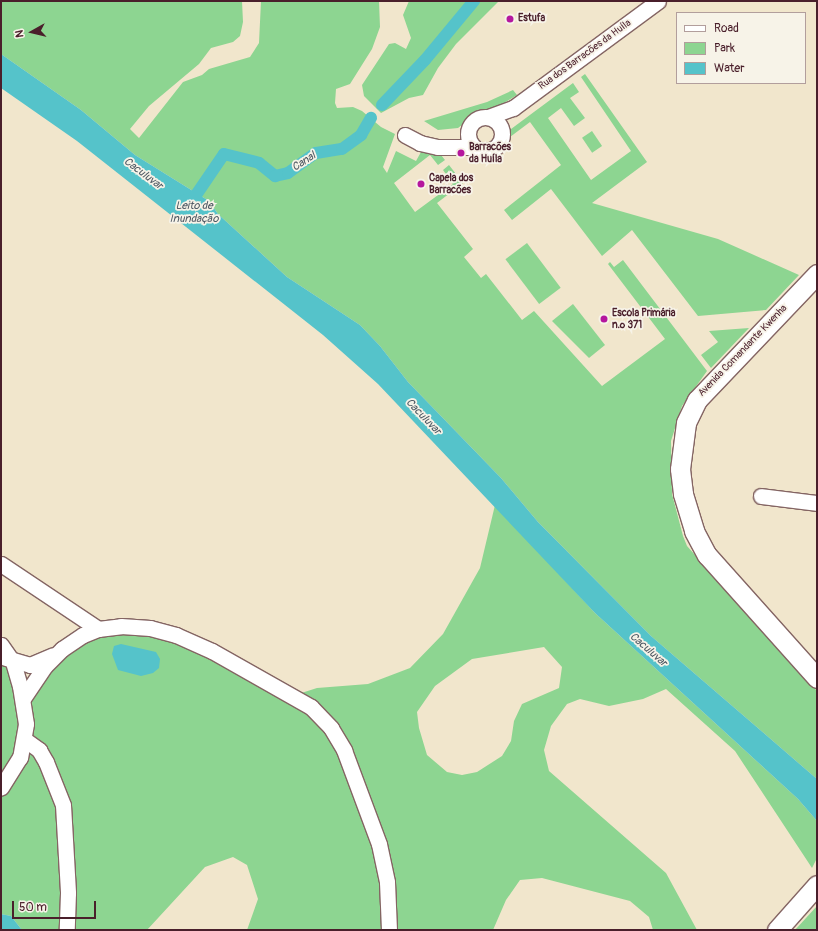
<!DOCTYPE html>
<meta charset="utf-8">
<style>
body{margin:0}
#map{position:relative;width:818px;height:931px;overflow:hidden;background:#f1e6cc;font-family:Pangolin,sans-serif}
div>[style]{position:absolute}
[style*='--x']{left:calc(var(--x)*1px);top:calc(var(--y)*1px);width:calc(var(--w)*1px);rotate:calc(var(--a)*1deg)}
.green>*{inset:0;background:#8dd591;transform-origin:0 0}
.water>*{inset:0;background:#55c3ca}
.canal>*{height:12px;margin:-6px;padding:0 6px;transform-origin:6px;border-radius:6px;background:#55c3ca}
.roads{filter:drop-shadow(1px 0 #846563) drop-shadow(-1px 0 #846563) drop-shadow(0 1px #846563) drop-shadow(0 -1px #846563)}
.minor>*{height:15px;margin:-7.5px;padding:0 7.5px;transform-origin:7.5px;border-radius:7.5px;background:#fff}
.minor>.ring{margin:-7.5px;padding:0;box-sizing:content-box;background:none;border:15px solid #fff;border-radius:50%}
.major>*{height:19px;margin:-9.5px;padding:0 9.5px;transform-origin:9.5px;border-radius:9.5px;background:#fff}
.dots>*{width:11px;height:11px;translate:-50% -50%;box-sizing:border-box;border:2px solid #f7f3e8;border-radius:50%}
span{translate:-50% -50%;white-space:nowrap;text-align:center;line-height:1.15;-webkit-text-stroke:3.5px #f7f3e8;paint-order:stroke}
.poi-label{font-size:10px;color:#4a1f2b;font-weight:700}
.left{translate:0 -50%;text-align:left}
.street-label{font-size:10px;color:#4a1f2b}
.water-label{font-size:11px;color:#4e5863;font-style:italic}
.frame{position:absolute;inset:0;border:2px solid #4a1f2b;pointer-events:none}
.legend{position:absolute;left:676px;top:12px;width:130px;height:72px;box-sizing:border-box;background:#f7f3e8;border:1px solid #b29e9c;margin:0;padding:5px 7px;list-style:none;font-size:12px;color:#4a1f2b}
.legend li{display:flex;align-items:center;gap:8px;height:20px}
.legend b{width:20px;border:1px solid #b29e9c}
.north{position:absolute;left:12px;top:12px;width:40px;height:40px;-webkit-text-stroke:3px #f7f3e8;paint-order:stroke;rotate:262deg;font-size:11px;font-weight:700;line-height:16px;text-align:center;color:#4a1f2b}
.north::after{content:'';display:block;margin:auto;width:14px;height:18px;background:#4a1f2b;clip-path:polygon(50% 0,100% 100%,50% 72%,0 100%)}
.scale{position:absolute;left:12px;top:901px;width:84px;height:18px;box-sizing:border-box;border:2px solid #4a1f2b;border-top:0;padding-left:5px;font-size:12px;line-height:14px;white-space:nowrap;color:#4a1f2b;-webkit-text-stroke:3px #f7f3e8;paint-order:stroke}
</style>
<div id="map">
<div class="green">
<i style="clip-path:polygon(1px 1px,242px 1px,243px 22px,240px 36px,233px 42px,211px 48px,199px 64px,149px 106px,130px 129px,139px 138px,183px 82px,202px 75px,209px 69px,250px 57px,259px 43px,261px 1px,379px 1px,380px 27px,372px 49px,350px 84px,336px 89px,335px 103px,337px 108px,353px 107px,362px 111px,381px 127px,395px 134px,383px 167px,387px 173px,396px 151px,416px 161px,421px 152px,441px 155px,445px 160px,438px 165px,430px 155px,394px 183px,415px 212px,453px 184px,443px 170px,449px 165px,463px 183px,437px 203px,473px 249px,464px 257px,481px 278px,486px 274px,522px 320px,534px 311px,602px 386px,665px 339px,608px 264px,610px 262px,614px 267px,623px 260px,707px 371px,682px 406px,671px 441px,672px 494px,683px 536px,687px 546px,817px 691px,817px 779px,651px 636px,538px 522px,501px 478px,408px 382px,380px 346px,360px 325px,287px 277px,218px 214px,209px 201px,135px 155px,81px 110px,1px 54px)"></i>
<i style="clip-path:polygon(409px 1px,499px 1px,456px 44px,438px 68px,423px 95px,409px 98px,381px 113px,364px 96px,362px 85px,389px 44px,395px 43px,406px 49px,411px 38px,403px 15px)"></i>
<i style="clip-path:polygon(585px 74px,647px 162px,592px 203px,718px 239px,799px 275px,766px 310px,698px 316px,632px 230px,602px 256px,551px 189px,512px 220px,504px 210px,561px 165px,530px 122px,506px 140px,507px 132px,573px 83px,579px 92px,570px 98px,585px 118px,574px 126px,561px 108px,548px 118px,591px 180px,631px 151px,581px 77px)"></i>
<i style="clip-path:polygon(513px 90px,517px 95px,488px 113px,475px 115px,458px 128px,438px 130px,424px 121px,487px 102px)"></i>
<i style="left:592px;top:131px;width:18px;height:12px;rotate:56deg"></i>
<i style="left:527px;top:243px;width:56px;height:27px;rotate:53deg"></i>
<i style="clip-path:polygon(573px 304px,605px 345px,589px 358px,552px 321px)"></i>
<i style="clip-path:polygon(749px 328px,711px 368px,701px 355px,718px 342px,709px 331px)"></i>
<i style="clip-path:polygon(evenodd,495px 505px,595px 613px,798px 799px,817px 821px,817px 858px,812px 868px,735px 751px,666px 689px,643px 699px,609px 706px,580px 699px,567px 704px,551px 726px,544px 750px,549px 771px,666px 873px,697px 930px,653px 930px,649px 917px,630px 901px,542px 878px,520px 880px,506px 900px,493px 930px,247px 930px,258px 899px,247px 865px,233px 857px,205px 867px,147px 930px,22px 930px,11px 916px,1px 914px,1px 656px,23px 696px,83px 635px,150px 628px,292px 696px,317px 688px,368px 684px,410px 668px,443px 634px,480px 568px,495px 505px,544px 647px,562px 667px,559px 688px,522px 704px,514px 721px,511px 741px,502px 756px,477px 772px,462px 775px,447px 772px,427px 755px,419px 728px,417px 712px,435px 686px,472px 659px,544px 647px)"></i>
<i style="clip-path:polygon(817px 906px,817px 930px,795px 930px)"></i>
</div>
<div class="water">
<i style="clip-path:polygon(1px 54px,81px 110px,135px 155px,209px 201px,218px 214px,287px 277px,360px 325px,380px 346px,408px 382px,501px 478px,538px 522px,651px 636px,817px 779px,817px 821px,798px 799px,595px 613px,378px 384px,323px 335px,77px 141px,1px 88px)"></i>
<i style="clip-path:polygon(121px 644px,156px 652px,160px 659px,159px 668px,153px 673px,141px 676px,118px 670px,112px 654px,114px 646px)"></i>
<i style="clip-path:polygon(1px 914px,11px 916px,22px 930px,1px 930px)"></i>
</div>
<div class="canal">
<i style="--x:382;--y:105;--w:62;--a:-46.3"></i>
<i style="--x:425;--y:60;--w:77;--a:-50.3"></i>
<i style="--x:184;--y:201;--w:10;--a:-17"></i>
<i style="--x:194;--y:198;--w:53;--a:-55.7"></i>
<i style="--x:224;--y:154;--w:36;--a:14"></i>
<i style="--x:259;--y:163;--w:21;--a:39"></i>
<i style="--x:275;--y:176;--w:13;--a:-13"></i>
<i style="--x:288;--y:173;--w:34;--a:-36"></i>
<i style="--x:316;--y:153;--w:26;--a:-9"></i>
<i style="--x:342;--y:149;--w:24;--a:-36"></i>
<i style="--x:361;--y:135;--w:20;--a:-60"></i>
</div>
<div class="roads">
<div class="minor">
<i class="ring" style="left:468px;top:117px;width:19px;height:19px"></i>
<i style="--x:488;--y:117;--w:27;--a:-20"></i>
<i style="--x:513;--y:108;--w:180;--a:-36.4"></i>
<i style="--x:405;--y:135;--w:17;--a:28"></i>
<i style="--x:420;--y:143;--w:18;--a:13"></i>
<i style="--x:438;--y:147;--w:34;--a:0"></i>
<i style="--x:761;--y:496;--w:56;--a:7.1"></i>
<i style="--x:1;--y:564;--w:117;--a:33.8"></i>
<i style="--x:1;--y:645;--w:21;--a:55"></i>
<i style="--x:13;--y:662;--w:25;--a:74"></i>
<i style="--x:20;--y:686;--w:38;--a:81"></i>
<i style="--x:26;--y:724;--w:34;--a:100"></i>
<i style="--x:20;--y:757;--w:36;--a:122"></i>
<i style="--x:6;--y:658;--w:25;--a:16"></i>
<i style="--x:30;--y:665;--w:25;--a:-23"></i>
<i style="--x:24;--y:697;--w:37;--a:-56"></i>
<i style="--x:45;--y:666;--w:24;--a:-45"></i>
<i style="--x:62;--y:649;--w:25;--a:-34"></i>
<i style="--x:83;--y:635;--w:16;--a:-22"></i>
<i style="--x:98;--y:629;--w:23;--a:-7"></i>
<i style="--x:121;--y:626;--w:29;--a:4"></i>
<i style="--x:150;--y:628;--w:27;--a:15"></i>
<i style="--x:176;--y:635;--w:39;--a:24"></i>
<i style="--x:212;--y:651;--w:114;--a:29.5"></i>
<i style="--x:311;--y:707;--w:29;--a:46"></i>
<i style="--x:331;--y:728;--w:26;--a:59"></i>
<i style="--x:344;--y:750;--w:100;--a:69.6"></i>
<i style="--x:379;--y:844;--w:39;--a:78"></i>
<i style="--x:387;--y:882;--w:48;--a:87.6"></i>
<i style="--x:24;--y:739;--w:19;--a:36"></i>
<i style="--x:39;--y:750;--w:14;--a:60"></i>
<i style="--x:46;--y:762;--w:46;--a:68.4"></i>
<i style="--x:63;--y:805;--w:88;--a:86.7"></i>
<i style="--x:68;--y:893;--w:37;--a:92"></i>
</div>
<div class="major">
<i style="--x:817;--y:274;--w:174;--a:133.6"></i>
<i style="--x:697;--y:400;--w:25;--a:116"></i>
<i style="--x:686;--y:423;--w:46;--a:97.4"></i>
<i style="--x:680;--y:469;--w:25;--a:83"></i>
<i style="--x:683;--y:494;--w:39;--a:73"></i>
<i style="--x:694;--y:531;--w:27;--a:62"></i>
<i style="--x:707;--y:555;--w:165;--a:48.2"></i>
<i style="--x:777;--y:930;--w:60;--a:-48.4"></i>
</div>
</div>
<div class="dots">
<i style="left:510px;top:19px;background:#b5179e"></i>
<i style="left:461px;top:153px;background:#b5179e"></i>
<i style="left:421px;top:184px;background:#b5179e"></i>
<i style="left:604px;top:319px;background:#b5179e"></i>
</div>
<div class="poi-label">
<span class="left" style="left:518px;top:19px">Estufa</span>
<span class="left" style="left:469px;top:153px">Barracões<br>da Huíla</span>
<span class="left" style="left:429px;top:184px">Capela dos<br>Barracões</span>
<span class="left" style="left:612px;top:319px">Escola Primária<br>n.º 371</span>
</div>
<div class="street-label">
<span style="left:585px;top:55px;rotate:-36deg">Rua dos Barracões da Huíla</span>
<span style="left:743px;top:351px;rotate:-46deg">Avenida Comandante Kwenha</span>
</div>
<div class="water-label">
<span style="left:304px;top:162px;rotate:-33deg">Canal</span>
<span style="left:143px;top:174px;rotate:37deg">Caculuvar</span>
<span style="left:194px;top:213px">Leito de<br>Inundação</span>
<span style="left:423px;top:417px;rotate:46deg">Caculuvar</span>
<span style="left:648px;top:650px;rotate:41deg">Caculuvar</span>
</div>
<div class="frame"></div>
<ul class="legend">
<li><b style="height:5px;background:#fff"></b>Road</li>
<li><b style="height:11px;background:#8dd591"></b>Park</li>
<li><b style="height:11px;background:#55c3ca"></b>Water</li>
</ul>
<div class="north">N</div>
<div class="scale">50 m</div>
</div>
